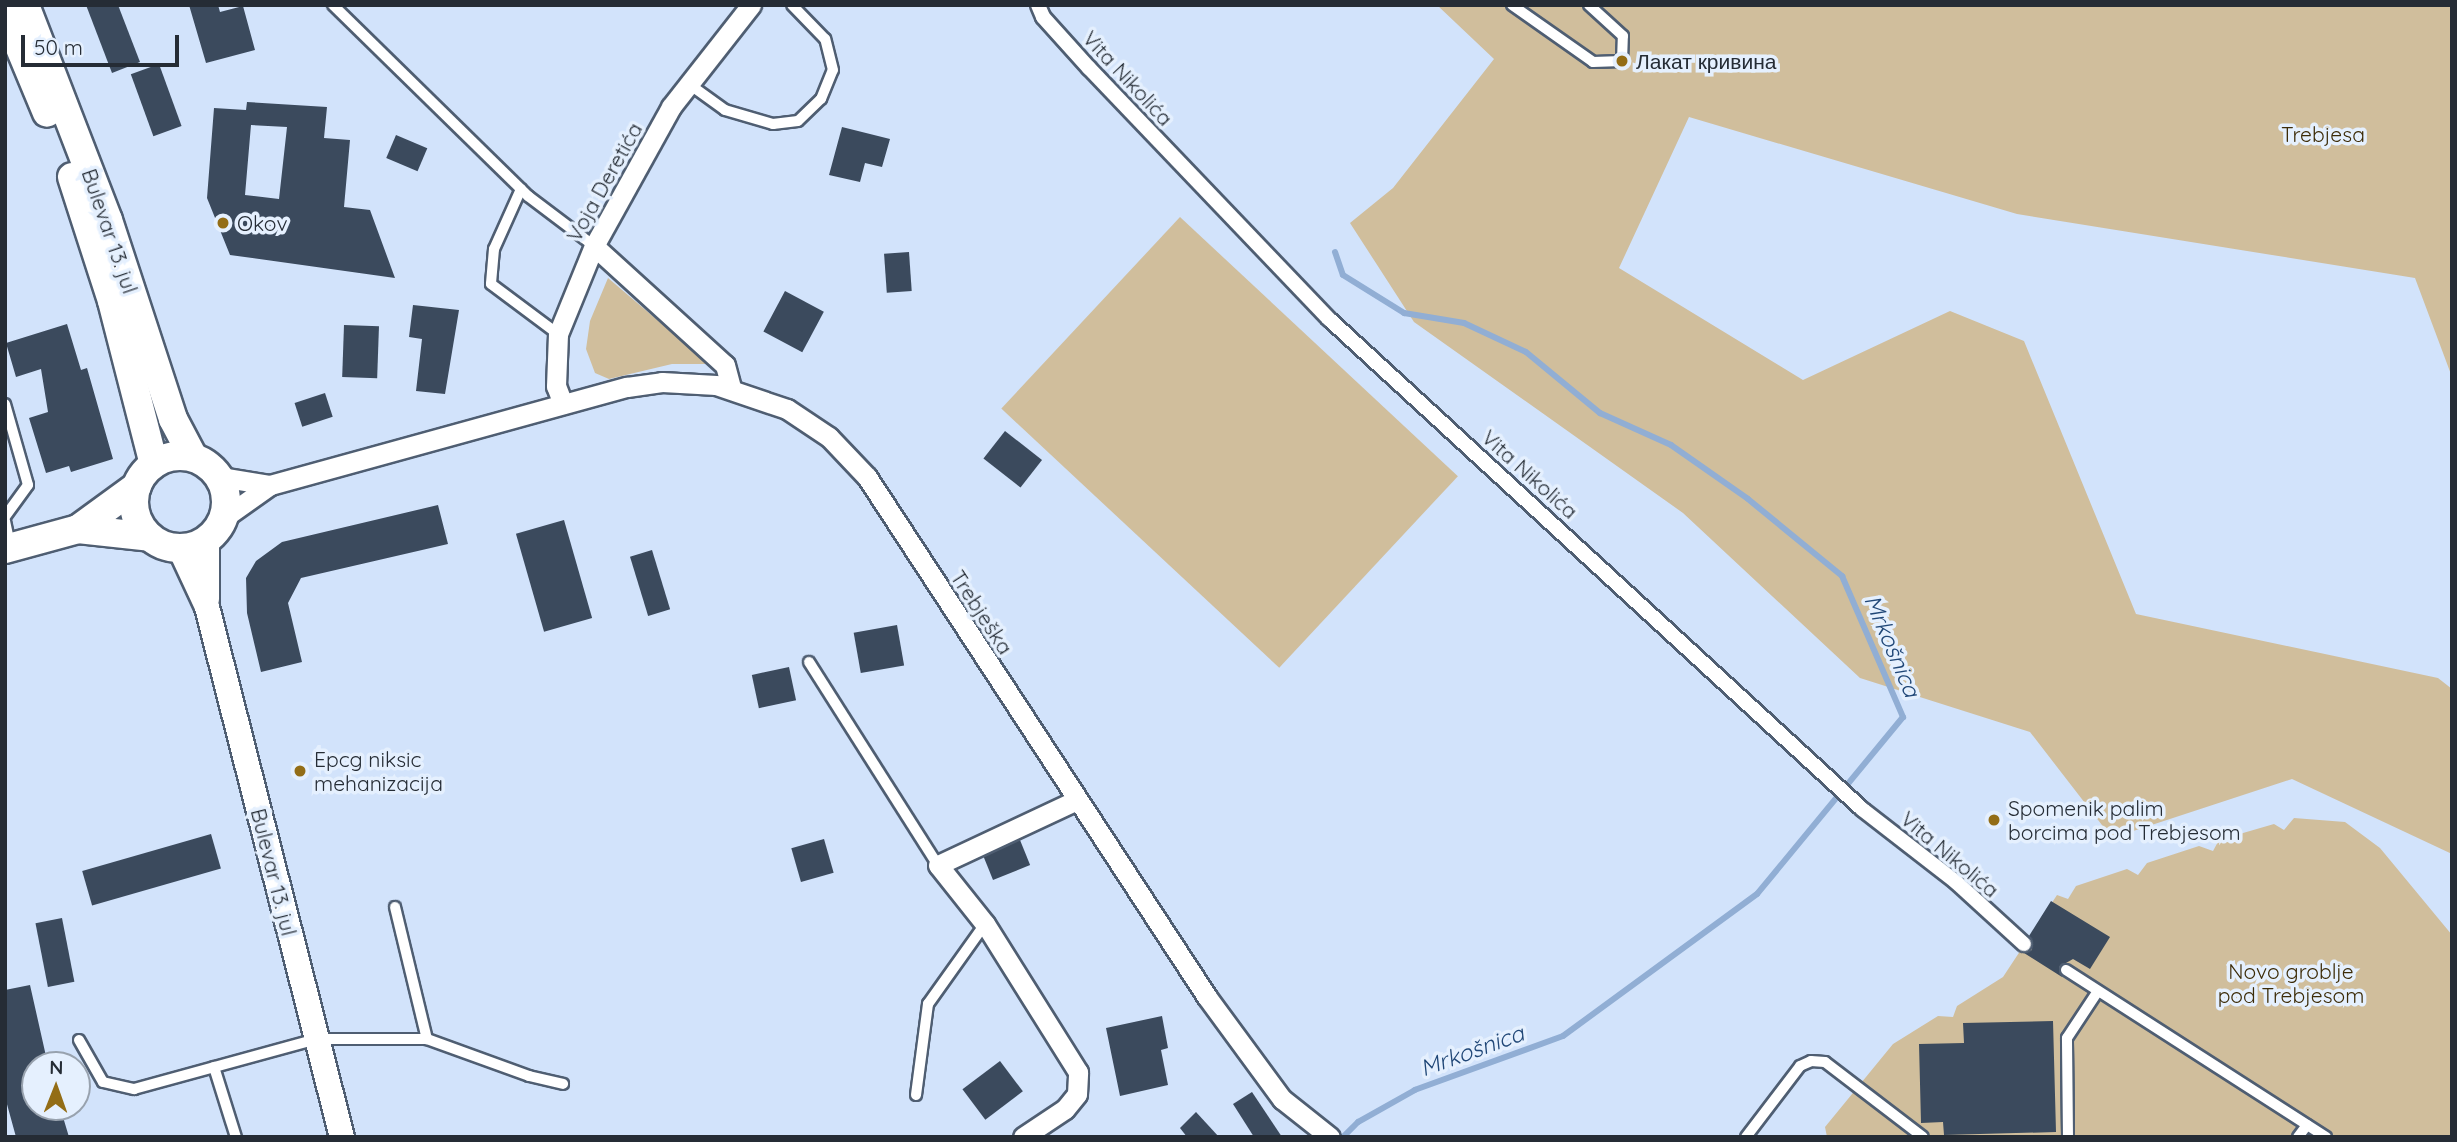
<!DOCTYPE html>
<meta charset="utf-8">
<style>
body{margin:0}
#map{position:relative;width:2457px;height:1142px;overflow:hidden;background:#d2e3fb;font-family:Quicksand,sans-serif}
div>[style]{position:absolute}
[style*='--x']{left:calc(var(--x)*1px);top:calc(var(--y)*1px);width:calc(var(--w)*1px);rotate:calc(var(--a)*1deg)}
.green>*{inset:0;background:#d0be9c;transform-origin:0 0}
.stream>*{height:6px;margin:-3px;padding:0 3px;transform-origin:3px;border-radius:3px;background:#91aed4}
.building>*{inset:0;background:#3b4a5d;transform-origin:0 0}
.roads{filter:drop-shadow(2px 0 #4f5e72) drop-shadow(-2px 0 #4f5e72) drop-shadow(0 2px #4f5e72) drop-shadow(0 -2px #4f5e72)}
.service>*{height:10px;margin:-5px;padding:0 5px;transform-origin:5px;border-radius:5px;background:#fff}
.pedestrian>*{height:14px;margin:-7px;padding:0 7px;transform-origin:7px;border-radius:7px;background:#fff}
.minor>*{height:19px;margin:-9.5px;padding:0 9.5px;transform-origin:9.5px;border-radius:9.5px;background:#fff}
.tertiary>*{height:24px;margin:-12px;padding:0 12px;transform-origin:12px;border-radius:12px;background:#fff}
.secondary>*{height:28px;margin:-14px;padding:0 14px;transform-origin:14px;border-radius:14px;background:#fff}
.secondary>.ring{margin:-14px;padding:0;box-sizing:content-box;background:none;border:28px solid #fff;border-radius:50%}
.dots>*{width:19px;height:19px;translate:-50% -50%;box-sizing:border-box;border:4px solid #e5f0fe;border-radius:50%}
span{translate:-50% -50%;white-space:nowrap;text-align:center;line-height:1.15;-webkit-text-stroke:7px #e5f0fe;paint-order:stroke}
.poi-label{font-size:21px;color:#252c35}
.left{translate:0 -50%;text-align:left}
.street-label{font-size:21px;color:#252c35}
.park-label{font-size:21px;color:#3c2b07}
.water-label{font-size:23px;color:#204777;font-style:italic}
.frame{position:absolute;inset:0;border:7px solid #252c35;pointer-events:none}
.north{position:absolute;left:21px;top:1051px;width:70px;height:70px;box-sizing:border-box;background:#e5f0fe;border:2px solid #98a2ae;border-radius:50%;rotate:1deg;font-size:19px;font-weight:700;line-height:28px;text-align:center;color:#252c35}
.north::after{content:'';display:block;margin:auto;width:24px;height:32px;background:#936d16;clip-path:polygon(50% 0,100% 100%,50% 72%,0 100%)}
.scale{position:absolute;left:21px;top:35px;width:158px;height:32px;box-sizing:border-box;border:4px solid #252c35;border-top:0;padding-left:9px;font-size:21px;line-height:24px;white-space:nowrap;color:#252c35;-webkit-text-stroke:5px #e5f0fe;paint-order:stroke}
</style>
<div id="map">
<div class="green">
<i style="clip-path:polygon(1437px 5px,2452px 5px,2452px 377px,2415px 278px,2017px 214px,1689px 117px,1619px 268px,1803px 380px,1950px 311px,2024px 341px,2136px 614px,2438px 678px,2452px 689px,2452px 854px,2292px 779px,2112px 838px,2030px 732px,1860px 678px,1683px 513px,1414px 322px,1350px 223px,1393px 188px,1494px 59px)"></i>
<i style="left:1180px;top:217px;width:380px;height:262px;rotate:43deg"></i>
<i style="clip-path:polygon(608px 278px,709px 364px,672px 364px,609px 379px,595px 373px,586px 349px,590px 321px)"></i>
<i style="clip-path:polygon(2294px 818px,2345px 822px,2380px 848px,2452px 935px,2452px 1137px,1827px 1137px,1825px 1127px,1893px 1044px,1938px 1016px,1953px 1017px,1957px 1006px,2003px 977px,2057px 895px,2068px 899px,2076px 886px,2127px 869px,2138px 875px,2147px 863px,2199px 846px,2213px 851px,2219px 840px,2274px 824px,2284px 830px)"></i>
</div>
<div class="stream">
<i style="--x:1335;--y:252;--w:24;--a:71"></i>
<i style="--x:1343;--y:275;--w:72;--a:31.9"></i>
<i style="--x:1404;--y:313;--w:61;--a:9.5"></i>
<i style="--x:1464;--y:323;--w:68;--a:25.1"></i>
<i style="--x:1526;--y:352;--w:96;--a:39.5"></i>
<i style="--x:1600;--y:413;--w:78;--a:24.3"></i>
<i style="--x:1671;--y:445;--w:94;--a:35"></i>
<i style="--x:1748;--y:499;--w:122;--a:39.3"></i>
<i style="--x:1842;--y:576;--w:154;--a:66.6"></i>
<i style="--x:1903;--y:717;--w:229;--a:129.5"></i>
<i style="--x:1757;--y:894;--w:240;--a:143.8"></i>
<i style="--x:1563;--y:1036;--w:158;--a:160"></i>
<i style="--x:1415;--y:1090;--w:65;--a:150.7"></i>
<i style="--x:1358;--y:1122;--w:21;--a:135"></i>
</div>
<div class="building">
<i style="clip-path:polygon(86px 5px,118px 5px,140px 62px,112px 73px)"></i>
<i style="clip-path:polygon(189px 5px,218px 5px,220px 12px,243px 6px,255px 50px,206px 63px)"></i>
<i style="left:159px;top:64px;width:66px;height:30px;rotate:70deg"></i>
<i style="clip-path:polygon(evenodd,247px 102px,327px 107px,324px 138px,350px 140px,344px 207px,370px 210px,395px 278px,230px 255px,207px 198px,214px 108px,246px 110px,247px 102px,251px 125px,287px 127px,279px 199px,245px 195px,251px 125px)"></i>
<i style="clip-path:polygon(842px 127px,890px 139px,882px 167px,865px 163px,860px 182px,829px 175px)"></i>
<i style="left:396px;top:135px;width:34px;height:25px;rotate:23deg"></i>
<i style="left:909px;top:252px;width:39px;height:25px;rotate:86deg"></i>
<i style="left:785px;top:291px;width:44px;height:46px;rotate:28deg"></i>
<i style="clip-path:polygon(413px 305px,459px 310px,445px 394px,416px 391px,422px 339px,409px 337px)"></i>
<i style="clip-path:polygon(67px 324px,81px 370px,87px 368px,113px 459px,71px 472px,69px 466px,46px 473px,29px 418px,48px 412px,41px 369px,16px 377px,6px 343px)"></i>
<i style="left:344px;top:325px;width:35px;height:52px;rotate:2deg"></i>
<i style="left:325px;top:393px;width:25px;height:32px;rotate:72deg"></i>
<i style="left:1005px;top:431px;width:47px;height:35px;rotate:38deg"></i>
<i style="clip-path:polygon(438px 505px,448px 544px,301px 578px,288px 603px,302px 662px,261px 672px,247px 613px,246px 578px,256px 561px,282px 542px)"></i>
<i style="left:564px;top:520px;width:102px;height:50px;rotate:74deg"></i>
<i style="left:652px;top:550px;width:62px;height:23px;rotate:73deg"></i>
<i style="left:897px;top:625px;width:41px;height:44px;rotate:80deg"></i>
<i style="left:789px;top:667px;width:34px;height:38px;rotate:78deg"></i>
<i style="left:211px;top:834px;width:36px;height:134px;rotate:74deg"></i>
<i style="left:824px;top:839px;width:35px;height:34px;rotate:74deg"></i>
<i style="left:1020px;top:840px;width:27px;height:40px;rotate:68deg"></i>
<i style="clip-path:polygon(2051px 901px,2110px 937px,2090px 969px,2073px 959px,2059px 967px,2062px 977px,2024px 953px,2032px 950px,2029px 936px)"></i>
<i style="left:62px;top:918px;width:65px;height:27px;rotate:79deg"></i>
<i style="clip-path:polygon(30px 985px,48px 1065px,35px 1065px,35px 1107px,60px 1107px,69px 1137px,16px 1137px,5px 1097px,5px 990px)"></i>
<i style="clip-path:polygon(1162px 1016px,1168px 1048px,1161px 1050px,1168px 1085px,1120px 1096px,1106px 1028px)"></i>
<i style="clip-path:polygon(2053px 1021px,2056px 1132px,1944px 1135px,1943px 1122px,1921px 1123px,1919px 1044px,1964px 1043px,1963px 1023px)"></i>
<i style="left:1000px;top:1061px;width:38px;height:47px;rotate:53deg"></i>
<i style="clip-path:polygon(1252px 1092px,1282px 1137px,1254px 1137px,1233px 1104px)"></i>
<i style="clip-path:polygon(1196px 1112px,1219px 1137px,1187px 1137px,1180px 1128px)"></i>
</div>
<div class="roads">
<div class="service">
<i style="--x:333;--y:5;--w:273;--a:44.4"></i>
<i style="--x:528;--y:196;--w:83;--a:37.1"></i>
<i style="--x:1512;--y:5;--w:99;--a:35.1"></i>
<i style="--x:1593;--y:62;--w:29;--a:-2"></i>
<i style="--x:1622;--y:61;--w:25;--a:-88"></i>
<i style="--x:1623;--y:36;--w:46;--a:-137.6"></i>
<i style="--x:689;--y:84;--w:44;--a:35.8"></i>
<i style="--x:725;--y:110;--w:50;--a:16.3"></i>
<i style="--x:773;--y:124;--w:25;--a:-7"></i>
<i style="--x:798;--y:121;--w:32;--a:-44"></i>
<i style="--x:821;--y:99;--w:31;--a:-68"></i>
<i style="--x:833;--y:70;--w:32;--a:-104"></i>
<i style="--x:825;--y:39;--w:47;--a:-134.1"></i>
<i style="--x:521;--y:189;--w:66;--a:114.2"></i>
<i style="--x:494;--y:249;--w:35;--a:95"></i>
<i style="--x:491;--y:284;--w:84;--a:36.7"></i>
<i style="--x:5;--y:404;--w:84;--a:74.1"></i>
<i style="--x:28;--y:485;--w:39;--a:126"></i>
<i style="--x:5;--y:521;--w:24;--a:78"></i>
<i style="--x:809;--y:662;--w:241;--a:57.6"></i>
<i style="--x:395;--y:907;--w:136;--a:76.4"></i>
<i style="--x:2066;--y:970;--w:309;--a:32.7"></i>
<i style="--x:79;--y:1040;--w:48;--a:60.3"></i>
<i style="--x:103;--y:1082;--w:32;--a:13"></i>
<i style="--x:134;--y:1089;--w:190;--a:-15.3"></i>
<i style="--x:317;--y:1039;--w:110;--a:0"></i>
<i style="--x:427;--y:1039;--w:109;--a:19.9"></i>
<i style="--x:529;--y:1076;--w:35;--a:13"></i>
<i style="--x:214;--y:1067;--w:73;--a:72.6"></i>
<i style="--x:916;--y:1095;--w:92;--a:-82.5"></i>
<i style="--x:928;--y:1004;--w:98;--a:-54.5"></i>
<i style="--x:1746;--y:1137;--w:89;--a:-52.7"></i>
<i style="--x:1800;--y:1066;--w:12;--a:-24"></i>
<i style="--x:1811;--y:1061;--w:14;--a:4"></i>
<i style="--x:1825;--y:1062;--w:123;--a:37.4"></i>
<i style="--x:2068;--y:1137;--w:99;--a:-90.6"></i>
<i style="--x:2067;--y:1038;--w:56;--a:-56.6"></i>
<i style="--x:2298;--y:1137;--w:15;--a:-53"></i>
</div>
<div class="pedestrian">
<i style="--x:1038;--y:5;--w:13;--a:67"></i>
<i style="--x:1043;--y:17;--w:69;--a:48"></i>
<i style="--x:1089;--y:68;--w:347;--a:46.3"></i>
<i style="--x:1329;--y:319;--w:724;--a:42.59"></i>
<i style="--x:1862;--y:809;--w:119;--a:37.8"></i>
<i style="--x:1956;--y:882;--w:92;--a:42.4"></i>
</div>
<div class="minor">
<i style="--x:594;--y:246;--w:177;--a:42.3"></i>
<i style="--x:725;--y:365;--w:24;--a:75"></i>
<i style="--x:563;--y:404;--w:19;--a:-111"></i>
<i style="--x:556;--y:386;--w:52;--a:-87.8"></i>
<i style="--x:558;--y:334;--w:95;--a:-67.8"></i>
<i style="--x:594;--y:246;--w:159;--a:-61"></i>
<i style="--x:671;--y:107;--w:130;--a:-51.9"></i>
<i style="--x:220;--y:477;--w:51;--a:9.1"></i>
<i style="--x:225;--y:517;--w:55;--a:-35.4"></i>
<i style="--x:270;--y:485;--w:370;--a:-15.4"></i>
<i style="--x:627;--y:387;--w:35;--a:-8"></i>
<i style="--x:662;--y:382;--w:54;--a:3.2"></i>
<i style="--x:716;--y:385;--w:75;--a:18.7"></i>
<i style="--x:787;--y:409;--w:50;--a:33.7"></i>
<i style="--x:829;--y:437;--w:55;--a:46.5"></i>
<i style="--x:867;--y:477;--w:621;--a:56.82"></i>
<i style="--x:1207;--y:997;--w:127;--a:53.7"></i>
<i style="--x:1282;--y:1099;--w:61;--a:38.4"></i>
<i style="--x:1023;--y:1137;--w:50;--a:-33.7"></i>
<i style="--x:1065;--y:1109;--w:19;--a:-51"></i>
<i style="--x:1077;--y:1094;--w:22;--a:-87"></i>
<i style="--x:1078;--y:1072;--w:175;--a:-122.1"></i>
<i style="--x:985;--y:924;--w:75;--a:-128.5"></i>
<i style="--x:938;--y:865;--w:153;--a:-25.1"></i>
</div>
<div class="tertiary">
<i style="--x:207;--y:540;--w:59;--a:90"></i>
<i style="--x:180;--y:549;--w:64;--a:65"></i>
<i style="--x:207;--y:607;--w:547;--a:75.71"></i>
</div>
<div class="secondary">
<i style="--x:25;--y:5;--w:230;--a:68.9"></i>
<i style="--x:108;--y:220;--w:209;--a:71.9"></i>
<i style="--x:173;--y:419;--w:43;--a:62.2"></i>
<i style="--x:5;--y:12;--w:109;--a:67.4"></i>
<i style="--x:72;--y:177;--w:130;--a:72.1"></i>
<i style="--x:112;--y:301;--w:168;--a:75.6"></i>
<i class="ring" style="left:134px;top:456px;width:64px;height:64px"></i>
<i style="--x:78;--y:529;--w:72;--a:6.3"></i>
<i style="--x:5;--y:549;--w:76;--a:-15.3"></i>
<i style="--x:78;--y:529;--w:73;--a:-36.1"></i>
</div>
</div>
<div class="dots">
<i style="left:1622px;top:61px;background:#936d16"></i>
<i style="left:223px;top:223px;background:#936d16"></i>
<i style="left:300px;top:771px;background:#936d16"></i>
<i style="left:1994px;top:820px;background:#936d16"></i>
</div>
<div class="poi-label">
<span class="left" style="left:1636px;top:61px">Лакат кривина</span>
<span class="left" style="left:237px;top:223px">Okov</span>
<span class="left" style="left:314px;top:771px">Epcg niksic<br>mehanizacija</span>
<span class="left" style="left:2008px;top:820px">Spomenik palim<br>borcima pod Trebjesom</span>
</div>
<div class="street-label">
<span style="left:1128px;top:78px;rotate:47deg">Vita Nikolića</span>
<span style="left:604px;top:182px;rotate:-61deg">Voja Deretića</span>
<span style="left:110px;top:231px;rotate:71deg">Bulevar 13. jul</span>
<span style="left:1530px;top:474px;rotate:42deg">Vita Nikolića</span>
<span style="left:982px;top:612px;rotate:57deg">Trebješka</span>
<span style="left:1950px;top:854px;rotate:40deg">Vita Nikolića</span>
<span style="left:274px;top:872px;rotate:76deg">Bulevar 13. jul</span>
</div>
<div class="park-label">
<span style="left:2323px;top:134px">Trebjesa</span>
<span style="left:2291px;top:983px">Novo groblje<br>pod Trebjesom</span>
</div>
<div class="water-label">
<span style="left:1892px;top:646px;rotate:67deg">Mrkošnica</span>
<span style="left:1472px;top:1051px;rotate:-20deg">Mrkošnica</span>
</div>
<div class="frame"></div>
<div class="north">N</div>
<div class="scale">50 m</div>
</div>
